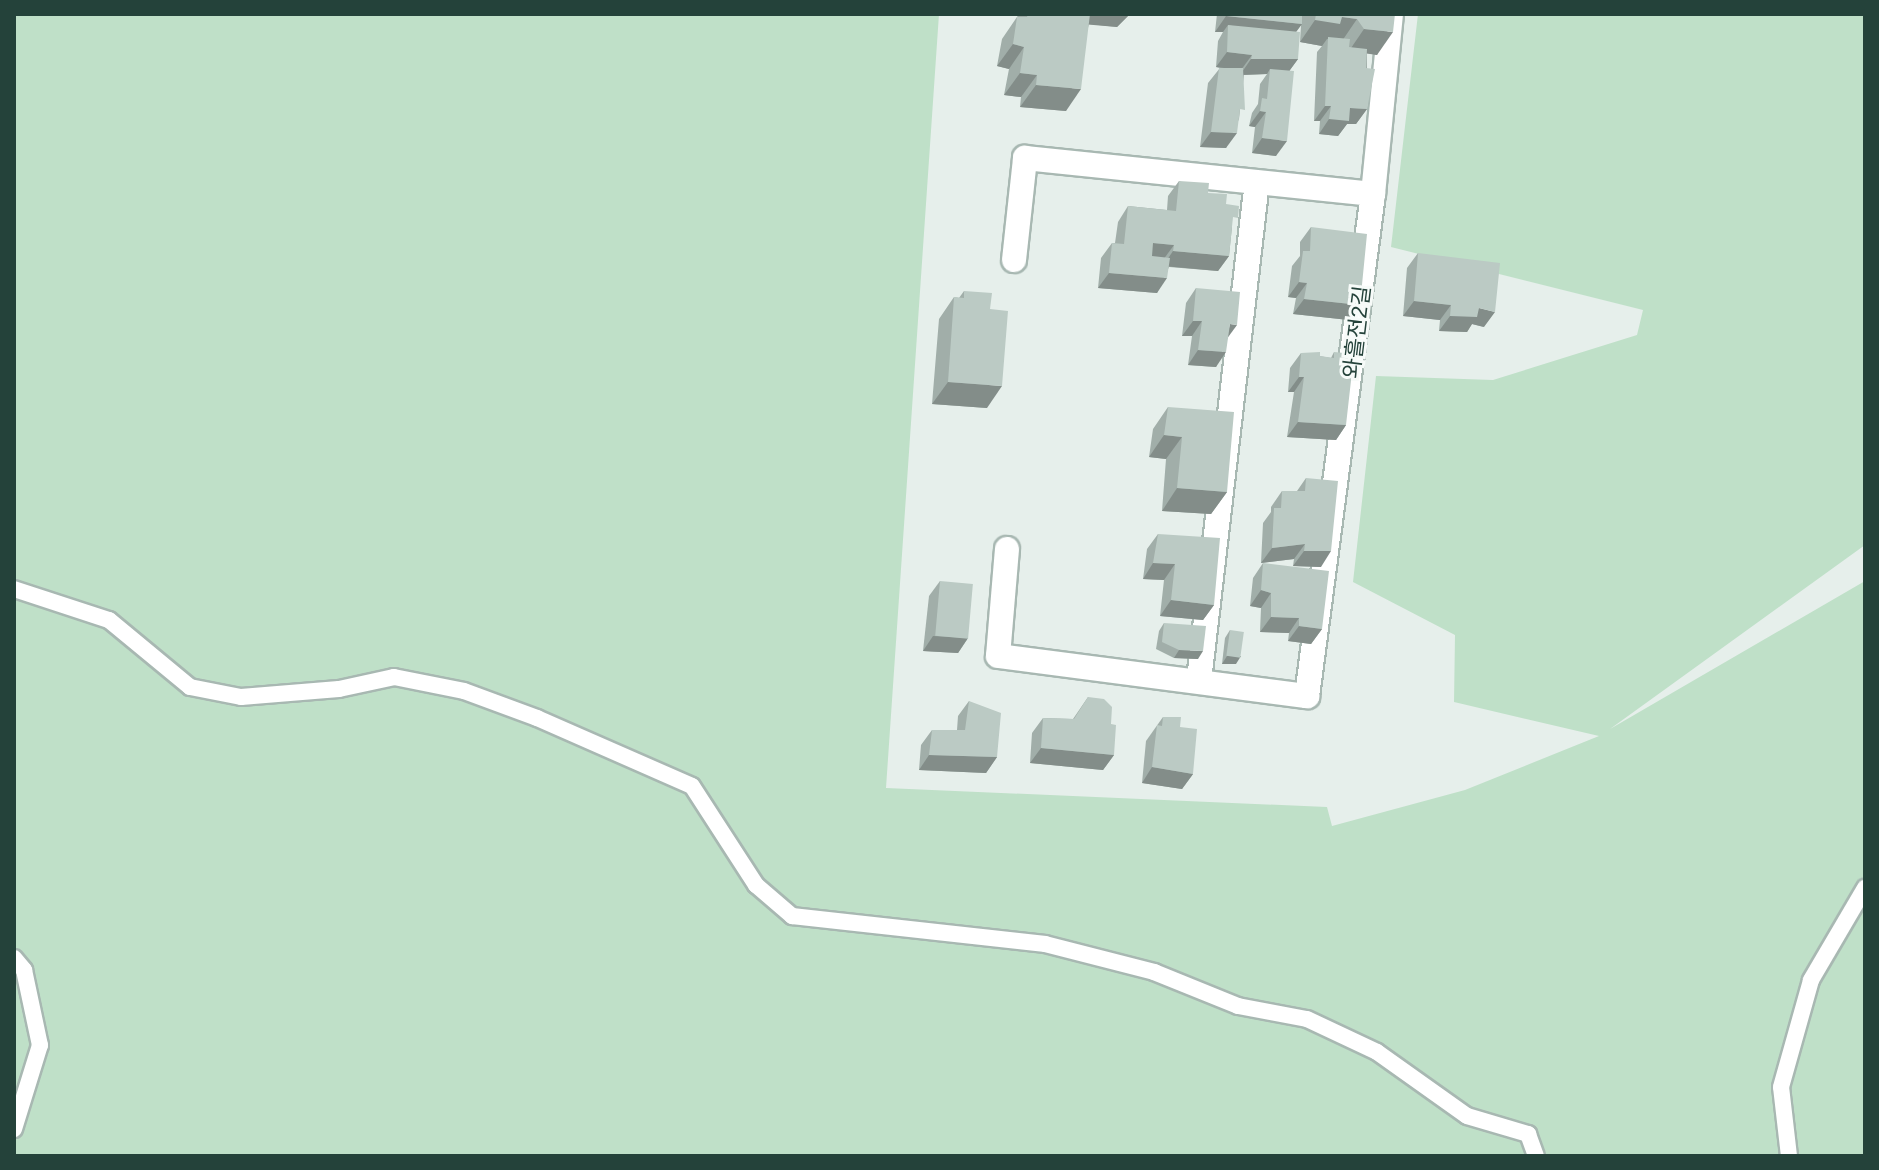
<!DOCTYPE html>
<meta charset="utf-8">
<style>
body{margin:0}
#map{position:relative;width:1879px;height:1170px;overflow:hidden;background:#e6efeb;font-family:Helvetica,"Noto Sans KR",sans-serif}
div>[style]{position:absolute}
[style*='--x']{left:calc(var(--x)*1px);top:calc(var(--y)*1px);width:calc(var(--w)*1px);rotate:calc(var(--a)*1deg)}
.green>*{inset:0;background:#bfe0c8}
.roads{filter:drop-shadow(2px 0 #a8b8b2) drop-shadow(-2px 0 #a8b8b2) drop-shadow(0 2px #a8b8b2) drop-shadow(0 -2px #a8b8b2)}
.service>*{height:16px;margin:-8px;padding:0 8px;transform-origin:8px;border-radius:8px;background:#fff}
.minor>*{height:24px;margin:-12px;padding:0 12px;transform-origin:12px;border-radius:12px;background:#fff}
.wall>*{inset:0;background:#a1aea9}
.shaded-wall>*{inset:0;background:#838d89}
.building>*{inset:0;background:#bbcac4;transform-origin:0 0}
span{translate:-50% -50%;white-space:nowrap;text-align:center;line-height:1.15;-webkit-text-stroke:6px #f7fbf9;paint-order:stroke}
.street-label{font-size:22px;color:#24423a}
.frame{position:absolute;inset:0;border:16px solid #24423a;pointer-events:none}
</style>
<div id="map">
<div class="green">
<i style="clip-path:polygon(14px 14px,939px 14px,886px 788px,1327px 807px,1332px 826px,1465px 790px,1599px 736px,1454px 702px,1455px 635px,1353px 582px,1376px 376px,1493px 380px,1637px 335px,1643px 310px,1391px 247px,1418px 14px,1865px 14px,1865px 545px,1610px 729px,1865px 581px,1865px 1156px,14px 1156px)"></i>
</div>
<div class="roads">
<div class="service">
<i style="--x:14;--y:589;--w:100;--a:18.1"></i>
<i style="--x:109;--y:620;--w:105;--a:39.6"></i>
<i style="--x:190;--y:687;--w:52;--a:11.1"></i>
<i style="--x:241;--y:697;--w:98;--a:-4.7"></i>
<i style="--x:339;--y:689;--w:56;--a:-12.3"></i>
<i style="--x:394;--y:677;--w:71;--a:11.3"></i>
<i style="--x:464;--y:691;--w:78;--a:20.3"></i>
<i style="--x:537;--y:718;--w:169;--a:23.7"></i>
<i style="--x:692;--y:786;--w:118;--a:57.1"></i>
<i style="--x:756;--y:885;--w:48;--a:40.7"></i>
<i style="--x:792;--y:916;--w:255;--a:6.3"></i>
<i style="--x:1045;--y:944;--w:113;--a:14.4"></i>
<i style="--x:1154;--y:972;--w:91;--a:22"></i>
<i style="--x:1238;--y:1006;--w:70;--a:10.7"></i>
<i style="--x:1307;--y:1019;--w:77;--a:25.2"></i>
<i style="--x:1377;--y:1052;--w:110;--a:35.4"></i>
<i style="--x:1467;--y:1116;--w:64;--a:16.4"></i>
<i style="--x:1528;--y:1134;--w:23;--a:70"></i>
<i style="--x:14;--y:958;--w:16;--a:50"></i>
<i style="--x:24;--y:970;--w:77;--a:78"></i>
<i style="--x:40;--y:1045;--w:88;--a:107.2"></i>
<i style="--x:1789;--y:1156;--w:69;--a:-96.6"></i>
<i style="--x:1781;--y:1087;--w:111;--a:-74.3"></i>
<i style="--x:1811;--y:980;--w:107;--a:-59.6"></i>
</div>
<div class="minor">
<i style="--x:1014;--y:260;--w:103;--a:-83.8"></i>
<i style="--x:1025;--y:158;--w:350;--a:5.9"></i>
<i style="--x:1373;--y:194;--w:181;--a:-84.3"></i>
<i style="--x:1007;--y:549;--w:107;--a:94.8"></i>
<i style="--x:998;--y:656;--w:312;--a:7.4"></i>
<i style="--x:1307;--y:696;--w:506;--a:-82.51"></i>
<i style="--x:1199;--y:680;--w:501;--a:-83.36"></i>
</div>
</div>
<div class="wall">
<i style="clip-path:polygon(1019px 14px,1130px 14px,1117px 27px,1089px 24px,1066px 111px,1020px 107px,1021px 97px,1004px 95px,1009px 69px,997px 66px,1002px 39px)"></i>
<i style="clip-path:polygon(1217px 14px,1395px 14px,1377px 55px,1367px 53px,1367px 109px,1356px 124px,1347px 124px,1338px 136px,1319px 134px,1320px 121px,1314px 121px,1317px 52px,1322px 46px,1300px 42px,1301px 25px,1296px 31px,1298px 59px,1290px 70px,1276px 156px,1252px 153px,1255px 127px,1249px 126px,1252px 113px,1258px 104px,1260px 84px,1267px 74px,1244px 75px,1239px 119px,1226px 148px,1200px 147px,1208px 83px,1220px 68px,1216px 67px,1218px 41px,1223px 32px,1215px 32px)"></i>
<i style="clip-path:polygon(1179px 181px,1208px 193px,1226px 204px,1232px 227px,1229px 256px,1218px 271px,1169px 267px,1157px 293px,1098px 288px,1101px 258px,1112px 243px,1115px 243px,1118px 222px,1128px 206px,1167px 210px,1168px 196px)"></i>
<i style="clip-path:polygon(1311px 227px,1360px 305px,1349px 320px,1293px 314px,1296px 298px,1288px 297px,1292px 266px,1300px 256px,1300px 242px)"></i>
<i style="clip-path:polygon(1418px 253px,1484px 327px,1472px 324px,1467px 332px,1439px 331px,1440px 320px,1403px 316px,1407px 268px)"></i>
<i style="clip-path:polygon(1196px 288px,1228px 337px,1216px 367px,1188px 365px,1192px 336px,1182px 336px,1186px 303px)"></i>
<i style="clip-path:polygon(964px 291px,990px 309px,987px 408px,932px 404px,939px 319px,954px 297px,959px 298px)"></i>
<i style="clip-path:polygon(1334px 352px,1346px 425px,1336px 440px,1287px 437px,1294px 392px,1288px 392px,1290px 368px,1301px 353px,1331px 358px)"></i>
<i style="clip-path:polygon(1168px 407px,1227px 492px,1211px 514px,1162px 511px,1166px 459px,1149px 457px,1153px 429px)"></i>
<i style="clip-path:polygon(1306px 478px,1321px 567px,1293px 566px,1294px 559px,1261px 563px,1263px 523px,1271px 512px,1271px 507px,1282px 491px,1297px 491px)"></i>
<i style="clip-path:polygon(1158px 534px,1214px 605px,1203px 620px,1160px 616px,1164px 580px,1143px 579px,1147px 549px)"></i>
<i style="clip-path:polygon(1263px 563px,1322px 629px,1311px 644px,1288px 641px,1289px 633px,1260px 632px,1261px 608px,1250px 606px,1253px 578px)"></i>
<i style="clip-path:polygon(940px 581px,968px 638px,958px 653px,923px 651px,929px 596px)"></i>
<i style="clip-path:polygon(1164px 623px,1198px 659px,1174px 658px,1156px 649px,1159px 631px)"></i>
<i style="clip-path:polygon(1230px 630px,1236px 664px,1222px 664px,1225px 638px)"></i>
<i style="clip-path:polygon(1088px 697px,1111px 724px,1114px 755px,1103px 770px,1030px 763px,1032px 733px,1043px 718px,1073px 719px)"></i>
<i style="clip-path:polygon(969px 701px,997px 757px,986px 773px,919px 770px,921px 745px,932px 730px,957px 730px,958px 716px)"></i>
<i style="clip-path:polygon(1163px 717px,1180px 727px,1193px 774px,1182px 789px,1142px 783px,1146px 741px)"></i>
</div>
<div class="shaded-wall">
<i style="clip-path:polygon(1089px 14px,1130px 14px,1117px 27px,1082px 24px)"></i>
<i style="clip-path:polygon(1226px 16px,1302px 24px,1291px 39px,1228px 25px,1223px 32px,1215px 32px)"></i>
<i style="clip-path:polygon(1342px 17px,1357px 19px,1342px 41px,1327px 39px,1322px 46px,1300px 42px,1315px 20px)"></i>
<i style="clip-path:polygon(1364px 29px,1393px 32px,1377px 55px,1349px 51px)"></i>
<i style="clip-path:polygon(1013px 44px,1024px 47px,1009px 69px,997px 66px)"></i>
<i style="clip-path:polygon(1227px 52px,1252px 55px,1241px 70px,1216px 67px)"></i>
<i style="clip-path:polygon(1251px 59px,1298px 59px,1287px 74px,1270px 69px,1267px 74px,1240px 75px)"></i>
<i style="clip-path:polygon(1020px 73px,1037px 75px,1021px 97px,1004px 95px)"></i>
<i style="clip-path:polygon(1036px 85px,1081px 89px,1066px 111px,1020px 107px)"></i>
<i style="clip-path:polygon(1325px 106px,1331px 106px,1320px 121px,1314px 121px)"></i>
<i style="clip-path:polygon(1350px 108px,1367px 109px,1356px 124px,1347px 124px,1338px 136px,1319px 134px,1329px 119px)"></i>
<i style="clip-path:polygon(1260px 111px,1266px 112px,1255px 127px,1249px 126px)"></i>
<i style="clip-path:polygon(1211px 132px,1237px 133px,1226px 148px,1200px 147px)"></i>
<i style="clip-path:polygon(1262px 138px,1287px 141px,1276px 156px,1252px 153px)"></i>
<i style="clip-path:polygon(1153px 243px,1174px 245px,1163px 260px,1143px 258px)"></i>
<i style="clip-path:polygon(1173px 251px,1229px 256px,1218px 271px,1163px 266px)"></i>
<i style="clip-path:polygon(1109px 273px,1167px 278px,1157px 293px,1098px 288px)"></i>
<i style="clip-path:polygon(1299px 282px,1307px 283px,1296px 298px,1288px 297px)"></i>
<i style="clip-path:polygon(1304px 299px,1360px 305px,1349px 320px,1293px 314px)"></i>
<i style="clip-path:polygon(1414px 301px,1451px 305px,1440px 320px,1403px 316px)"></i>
<i style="clip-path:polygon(1479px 308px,1495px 312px,1484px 327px,1472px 324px,1467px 332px,1439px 331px,1450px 316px)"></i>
<i style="clip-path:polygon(1193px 321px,1202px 321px,1192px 336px,1182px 336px)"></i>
<i style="clip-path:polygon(1230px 324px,1237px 325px,1226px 340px)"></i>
<i style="clip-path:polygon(1198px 350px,1226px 352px,1216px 367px,1188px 365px)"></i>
<i style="clip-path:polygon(1299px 377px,1304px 377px,1294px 392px,1288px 392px)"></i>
<i style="clip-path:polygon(948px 382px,1002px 386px,987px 408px,932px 404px)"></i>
<i style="clip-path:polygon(1298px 422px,1346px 425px,1336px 440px,1287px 437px)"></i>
<i style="clip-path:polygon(1164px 435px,1182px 437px,1166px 459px,1149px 457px)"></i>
<i style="clip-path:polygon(1177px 488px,1227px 492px,1211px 514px,1162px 511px)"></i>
<i style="clip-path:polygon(1305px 544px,1294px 559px,1261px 563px,1272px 548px)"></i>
<i style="clip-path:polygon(1304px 551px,1331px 551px,1321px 567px,1293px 566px)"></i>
<i style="clip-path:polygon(1153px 563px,1175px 564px,1164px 580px,1143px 579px)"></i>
<i style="clip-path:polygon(1261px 590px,1271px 593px,1261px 608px,1250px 606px)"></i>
<i style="clip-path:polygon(1171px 600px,1214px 605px,1203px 620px,1160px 616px)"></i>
<i style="clip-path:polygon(1271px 617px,1299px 618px,1289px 633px,1260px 632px)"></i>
<i style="clip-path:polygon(1299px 626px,1322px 629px,1311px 644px,1288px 641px)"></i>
<i style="clip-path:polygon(933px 636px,968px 638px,958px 653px,923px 651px)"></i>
<i style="clip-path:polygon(1179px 650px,1203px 651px,1198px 659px,1174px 658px)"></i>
<i style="clip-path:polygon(1227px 656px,1241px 656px,1236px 664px,1222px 664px)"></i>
<i style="clip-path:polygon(1041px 748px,1114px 755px,1103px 770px,1030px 763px)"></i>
<i style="clip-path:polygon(929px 755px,997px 757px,986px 773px,919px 770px)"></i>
<i style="clip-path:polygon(1152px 767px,1193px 774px,1182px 789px,1142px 783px)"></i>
</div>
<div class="building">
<i style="clip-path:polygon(1028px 14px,1090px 14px,1081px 89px,1036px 85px,1037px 75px,1020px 73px,1024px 47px,1013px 44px,1017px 17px,1027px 17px)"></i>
<i style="clip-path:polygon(1226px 14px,1302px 14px,1302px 24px,1226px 16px)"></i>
<i style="clip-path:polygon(1316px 14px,1395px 14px,1393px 32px,1364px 29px,1357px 19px,1342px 17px,1340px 24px,1315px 20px)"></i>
<i style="clip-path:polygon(1228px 25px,1300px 32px,1298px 59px,1251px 59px,1252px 55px,1227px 52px)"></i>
<i style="clip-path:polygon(1328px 37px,1350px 39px,1349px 47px,1367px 49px,1366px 68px,1375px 69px,1367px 109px,1350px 108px,1349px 121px,1329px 119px,1331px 106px,1325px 106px)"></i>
<i style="clip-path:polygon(1219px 68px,1243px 68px,1245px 110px,1240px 109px,1237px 133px,1211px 132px)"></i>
<i style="clip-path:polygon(1270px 69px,1294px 71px,1287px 141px,1262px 138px,1266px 112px,1260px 111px,1262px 98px,1267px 99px)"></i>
<i style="clip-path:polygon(1179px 181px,1209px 183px,1208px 193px,1227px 194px,1226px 204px,1239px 206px,1238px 218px,1233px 217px,1229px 256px,1173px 251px,1174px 245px,1153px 243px,1152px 256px,1170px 258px,1167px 278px,1109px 273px,1112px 243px,1124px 244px,1128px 206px,1176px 211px)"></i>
<i style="clip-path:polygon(1311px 227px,1367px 234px,1360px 305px,1304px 299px,1307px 283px,1299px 282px,1303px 251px,1310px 251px)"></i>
<i style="clip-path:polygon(1418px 253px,1500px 263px,1495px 312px,1479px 308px,1477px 317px,1450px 316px,1451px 305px,1414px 301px)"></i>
<i style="clip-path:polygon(1196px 288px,1240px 292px,1237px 325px,1230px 324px,1226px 352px,1198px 350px,1202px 321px,1193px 321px)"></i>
<i style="clip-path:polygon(964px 291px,992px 293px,990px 309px,1008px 311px,1002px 386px,948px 382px,954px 297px,964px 298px)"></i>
<i style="clip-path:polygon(1320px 352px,1320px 356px,1334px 358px,1334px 352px,1354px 354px,1346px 425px,1298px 422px,1304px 377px,1299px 377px,1301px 353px)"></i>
<i style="clip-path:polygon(1168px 407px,1234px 412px,1227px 492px,1177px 488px,1182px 437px,1164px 435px)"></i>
<i style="clip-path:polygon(1306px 478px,1338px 481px,1331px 551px,1304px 551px,1305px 544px,1272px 548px,1274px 508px,1281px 508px,1282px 491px,1305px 491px)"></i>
<i style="clip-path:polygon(1158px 534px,1220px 538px,1214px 605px,1171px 600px,1175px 564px,1153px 563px)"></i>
<i style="clip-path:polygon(1263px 563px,1329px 571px,1322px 629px,1299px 626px,1299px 618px,1271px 617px,1271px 593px,1261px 590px)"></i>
<i style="left:940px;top:581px;width:33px;height:55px;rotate:5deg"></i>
<i style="clip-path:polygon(1164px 623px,1206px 626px,1203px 651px,1179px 650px,1162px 642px)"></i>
<i style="left:1230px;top:630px;width:14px;height:26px;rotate:8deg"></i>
<i style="clip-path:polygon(1088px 697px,1104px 699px,1112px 707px,1111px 724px,1116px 725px,1114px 755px,1041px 748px,1043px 718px,1074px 719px)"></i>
<i style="clip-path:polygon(969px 701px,1001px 713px,997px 757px,929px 755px,932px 730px,965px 730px)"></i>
<i style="clip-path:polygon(1163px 717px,1181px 717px,1180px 727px,1197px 729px,1193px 774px,1152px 767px,1157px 725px,1162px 726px)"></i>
</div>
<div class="street-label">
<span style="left:1357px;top:332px;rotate:-83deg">와흘전2길</span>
</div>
<div class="frame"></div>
</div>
